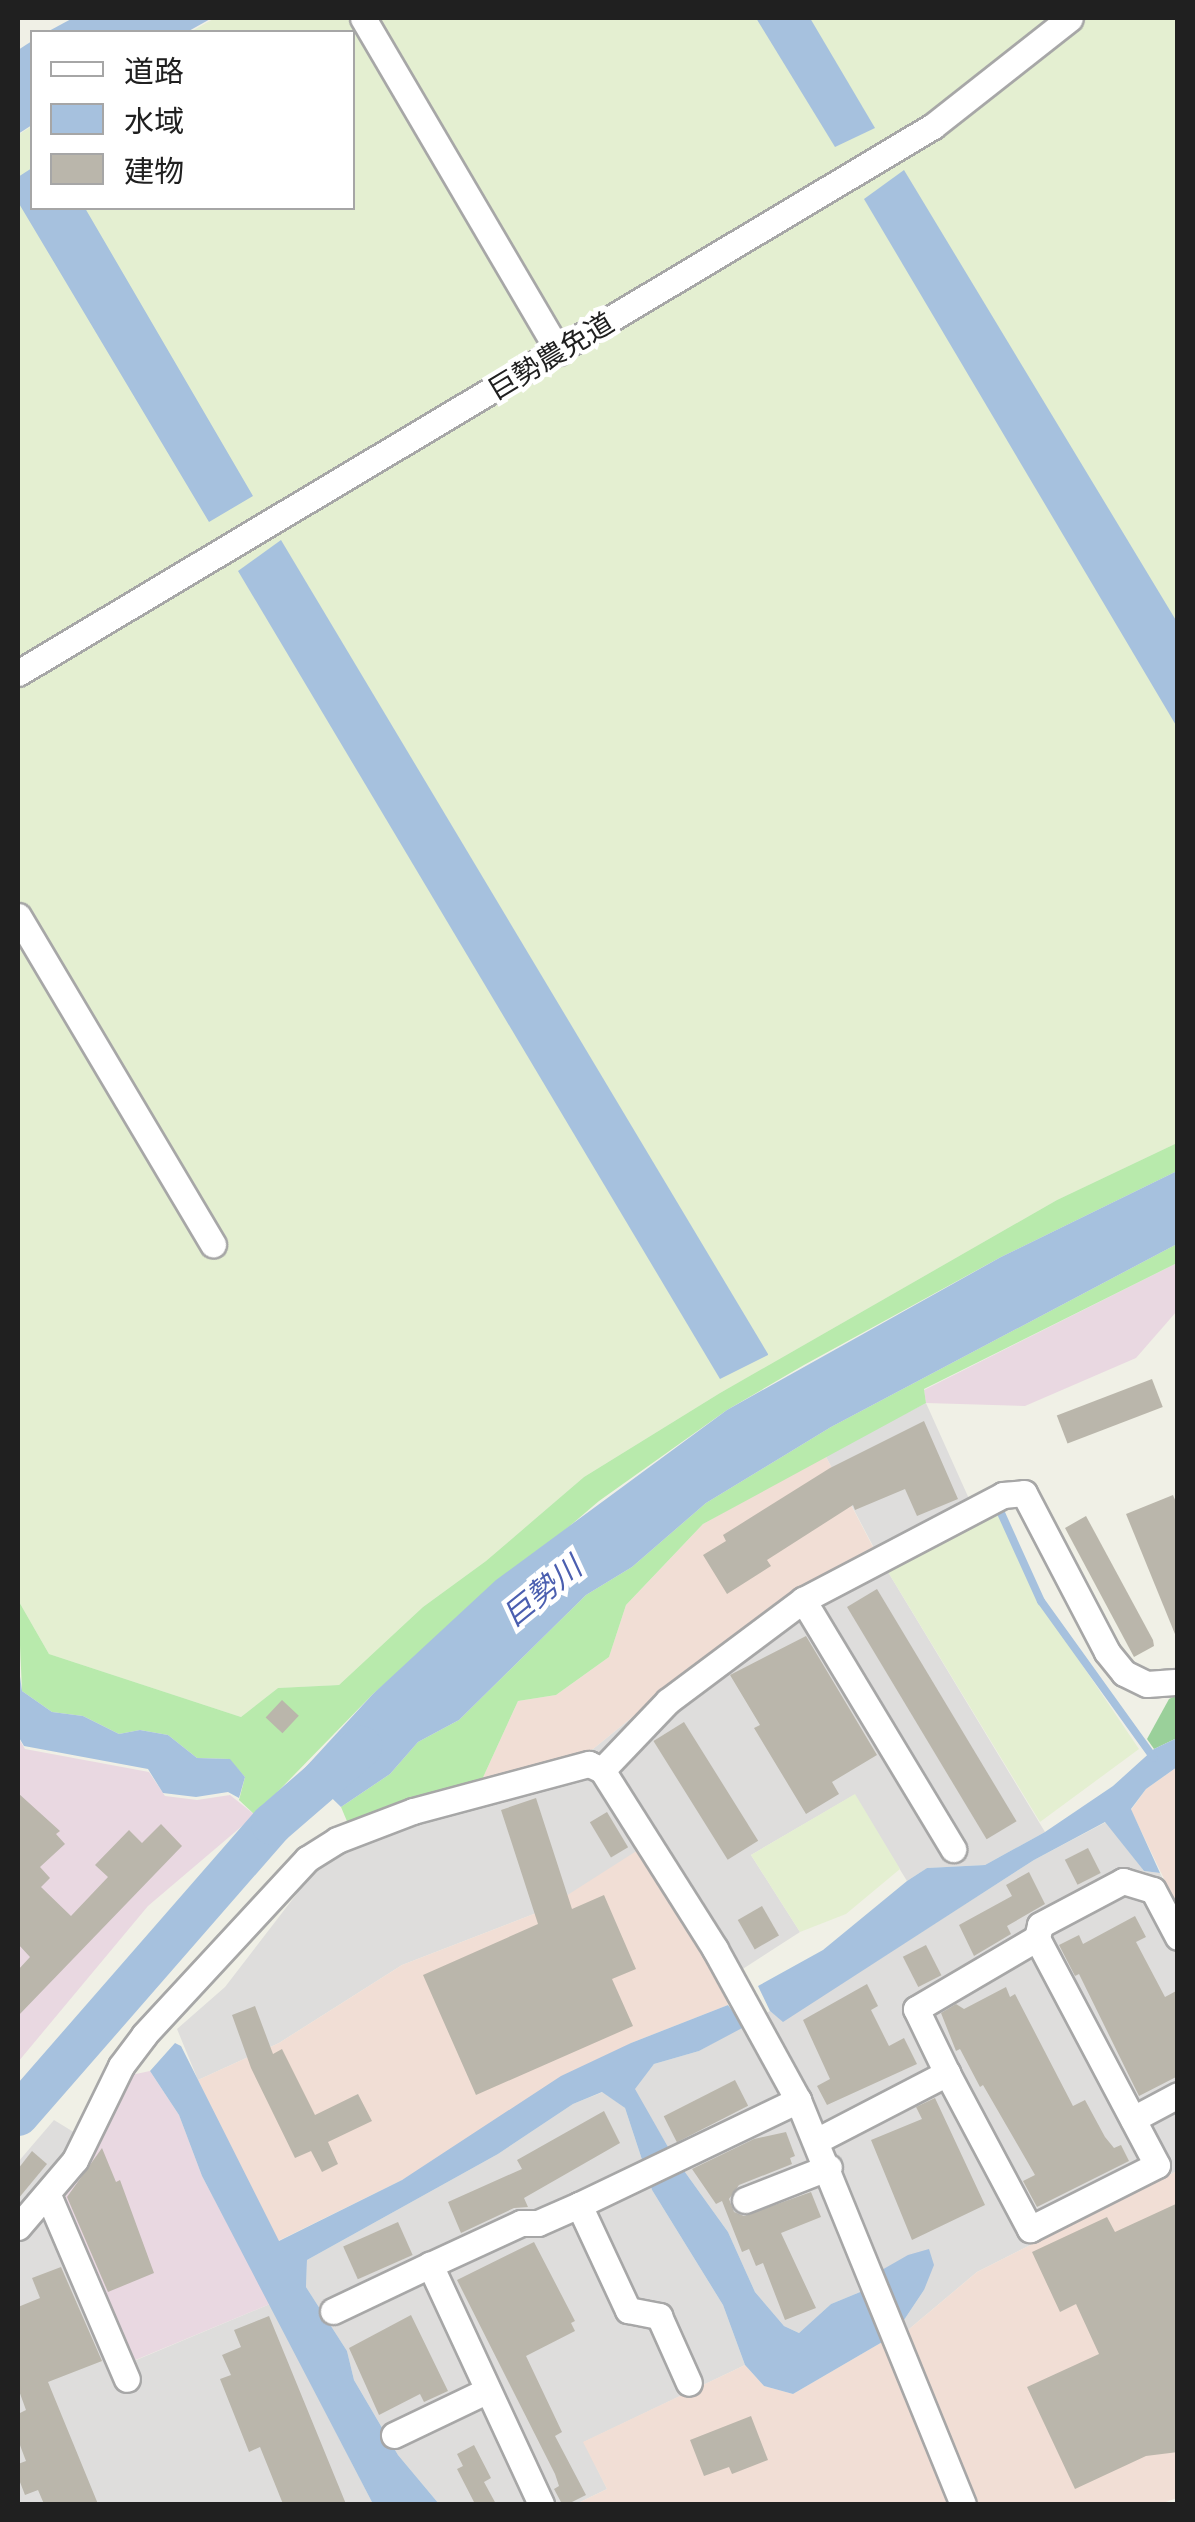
<!DOCTYPE html>
<meta charset="utf-8">
<style>
body{margin:0}
#map{position:relative;width:1195px;height:2522px;overflow:hidden;background:#f0f0e6;font-family:"Asap Condensed","Noto Sans JP",sans-serif}
div>[style]{position:absolute}
[style*='--x']{left:calc(var(--x)*1px);top:calc(var(--y)*1px);width:calc(var(--w)*1px);rotate:calc(var(--a)*1deg)}
.residential>*{inset:0;background:#dedddc}
.commercial>*{inset:0;background:#f1ded5}
.industrial>*{inset:0;background:#e9d8e1}
.farmland>*{inset:0;background:#e4efd1}
.grass>*{inset:0;background:#b8eaac}
.forest>*{inset:0;background:#9ad09a}
.water>*{inset:0;background:#a6c1de}
.stream>*{height:8px;margin:-4px;padding:0 4px;transform-origin:4px;border-radius:4px;background:#a6c1de}
.river>*{height:42px;margin:-21px;padding:0 21px;transform-origin:21px;border-radius:21px;background:#a6c1de}
.building>*{inset:0;background:#bab6ab;transform-origin:0 0}
.roads{filter:drop-shadow(2px 0 #a7a7a7) drop-shadow(-2px 0 #a7a7a7) drop-shadow(0 2px #a7a7a7) drop-shadow(0 -2px #a7a7a7)}
.minor>*{height:25px;margin:-12.5px;padding:0 12.5px;transform-origin:12.5px;border-radius:12.5px;background:#fff}
span{translate:-50% -50%;white-space:nowrap;text-align:center;line-height:1.15;-webkit-text-stroke:9px #fff;paint-order:stroke}
.street-label{font-size:28px;color:#202020}
.water-label{font-size:30px;color:#4b5fb0;font-style:italic}
.frame{position:absolute;inset:0;border:20px solid #202020;pointer-events:none}
.legend{position:absolute;left:30px;top:30px;width:325px;height:180px;box-sizing:border-box;background:#fff;border:2px solid #a6a6a6;margin:0;padding:12px 18px;list-style:none;font-size:30px;color:#202020}
.legend li{display:flex;align-items:center;gap:20px;height:50px}
.legend b{width:50px;border:2px solid #a6a6a6}
</style>
<div id="map">
<div class="residential">
<i style="clip-path:polygon(926px 1403px,979px 1521px,885px 1567px,1045px 1832px,985px 1865px,927px 1868px,907px 1881px,854px 1795px,751px 1855px,800px 1932px,721px 1983px,544px 1910px,402px 1965px,279px 2043px,198px 2080px,177px 2029px,225px 1987px,349px 1826px,593px 1749px,715px 1650px,873px 1546px,825px 1455px)"></i>
<i style="clip-path:polygon(1106px 1822px,1144px 1871px,1160px 1873px,1177px 1906px,1177px 2171px,977px 2272px,908px 2330px,904px 2320px,924px 2290px,865px 2290px,831px 2304px,799px 2333px,784px 2326px,755px 2292px,728px 2232px,672px 2154px,634px 2089px,654px 2064px,699px 2051px,770px 2011px,783px 2021px,1034px 1860px)"></i>
<i style="clip-path:polygon(603px 2092px,625px 2108px,652px 2190px,723px 2305px,745px 2365px,584px 2442px,607px 2489px,576px 2504px,439px 2504px,398px 2455px,354px 2380px,347px 2351px,306px 2287px,307px 2260px,498px 2154px,573px 2104px)"></i>
<i style="clip-path:polygon(54px 2120px,98px 2147px,63px 2200px,134px 2361px,270px 2304px,373px 2504px,18px 2504px,18px 2162px)"></i>
</div>
<div class="commercial">
<i style="clip-path:polygon(825px 1455px,873px 1547px,796px 1592px,715px 1650px,593px 1749px,480px 1784px,518px 1701px,556px 1695px,609px 1657px,626px 1605px,703px 1524px)"></i>
<i style="clip-path:polygon(1177px 1767px,1177px 1906px,1131px 1810px,1146px 1789px)"></i>
<i style="clip-path:polygon(638px 1850px,721px 1983px,728px 2005px,631px 2043px,402px 2180px,278px 2241px,198px 2080px,279px 2043px,402px 1965px,544px 1910px)"></i>
<i style="clip-path:polygon(1177px 2171px,1177px 2498px,1160px 2504px,978px 2504px,908px 2330px,977px 2272px)"></i>
<i style="clip-path:polygon(884px 2341px,948px 2504px,576px 2504px,607px 2489px,583px 2442px,745px 2365px,764px 2386px,793px 2394px)"></i>
</div>
<div class="industrial">
<i style="clip-path:polygon(1177px 1263px,1177px 1311px,1136px 1358px,1025px 1406px,926px 1403px,924px 1390px)"></i>
<i style="clip-path:polygon(18px 1737px,25px 1749px,149px 1772px,165px 1796px,197px 1800px,230px 1795px,255px 1815px,148px 1906px,18px 2062px)"></i>
<i style="clip-path:polygon(150px 2071px,179px 2115px,202px 2176px,270px 2304px,133px 2361px,63px 2200px,98px 2147px,131px 2075px)"></i>
</div>
<div class="farmland">
<i style="clip-path:polygon(215px 18px,1177px 18px,1177px 1143px,1057px 1200px,720px 1393px,584px 1477px,486px 1561px,423px 1607px,339px 1685px,278px 1688px,241px 1717px,49px 1654px,18px 1600px,18px 135px,32px 126px,32px 208px,352px 208px,352px 32px,190px 32px)"></i>
<i style="clip-path:polygon(998px 1513px,1041px 1604px,1139px 1749px,1040px 1822px,885px 1567px)"></i>
<i style="clip-path:polygon(855px 1794px,900px 1869px,846px 1914px,800px 1932px,751px 1855px)"></i>
</div>
<div class="grass">
<i style="clip-path:polygon(1177px 1143px,1177px 1171px,1001px 1257px,804px 1365px,727px 1410px,599px 1501px,373px 1694px,255px 1815px,239px 1800px,245px 1777px,229px 1759px,197px 1758px,168px 1735px,140px 1730px,119px 1734px,83px 1716px,52px 1712px,22px 1691px,18px 1600px,49px 1654px,241px 1717px,278px 1688px,339px 1685px,423px 1607px,486px 1561px,584px 1477px,720px 1393px,1057px 1200px)"></i>
<i style="clip-path:polygon(1177px 1244px,1177px 1263px,924px 1389px,926px 1403px,703px 1524px,626px 1605px,609px 1657px,556px 1695px,518px 1701px,480px 1784px,349px 1826px,341px 1807px,390px 1774px,418px 1742px,459px 1720px,586px 1595px,632px 1567px,706px 1503px,831px 1427px)"></i>
</div>
<div class="forest">
<i style="clip-path:polygon(1177px 1695px,1177px 1738px,1154px 1749px,1147px 1739px,1169px 1699px)"></i>
</div>
<div class="water">
<i style="clip-path:polygon(73px 18px,212px 18px,187px 32px,47px 32px)"></i>
<i style="clip-path:polygon(756px 18px,810px 18px,875px 128px,835px 147px)"></i>
<i style="clip-path:polygon(32px 41px,32px 125px,18px 134px,18px 50px)"></i>
<i style="clip-path:polygon(32px 168px,32px 208px,85px 208px,253px 496px,209px 522px,18px 202px,18px 177px)"></i>
<i style="clip-path:polygon(904px 170px,1177px 622px,1177px 727px,864px 199px)"></i>
<i style="clip-path:polygon(281px 540px,768px 1354px,768px 1355px,720px 1379px,238px 571px)"></i>
<i style="clip-path:polygon(1177px 1171px,1177px 1244px,831px 1427px,706px 1503px,632px 1567px,586px 1595px,459px 1720px,418px 1742px,390px 1774px,341px 1807px,303px 1770px,373px 1694px,496px 1580px,727px 1410px,1001px 1257px)"></i>
<i style="clip-path:polygon(18px 1662px,22px 1691px,52px 1712px,83px 1716px,119px 1734px,140px 1730px,168px 1735px,197px 1758px,230px 1759px,245px 1777px,239px 1798px,228px 1792px,196px 1797px,163px 1793px,148px 1769px,24px 1746px,18px 1736px)"></i>
<i style="clip-path:polygon(1177px 1738px,1177px 1767px,1146px 1789px,1131px 1809px,1160px 1873px,1144px 1871px,1105px 1822px,1034px 1860px,783px 2022px,770px 2011px,758px 1986px,823px 1950px,907px 1881px,927px 1868px,985px 1865px,1045px 1832px,1113px 1786px,1154px 1749px)"></i>
<i style="clip-path:polygon(728px 2005px,744px 2027px,699px 2051px,654px 2064px,635px 2089px,672px 2154px,728px 2232px,755px 2292px,784px 2326px,799px 2333px,831px 2304px,865px 2290px,880px 2271px,908px 2255px,929px 2249px,934px 2265px,924px 2290px,904px 2320px,884px 2341px,793px 2394px,764px 2386px,745px 2365px,723px 2305px,652px 2190px,625px 2108px,602px 2092px,573px 2104px,498px 2154px,307px 2260px,306px 2287px,347px 2351px,354px 2380px,398px 2455px,439px 2504px,373px 2504px,202px 2176px,179px 2115px,150px 2071px,175px 2043px,181px 2046px,279px 2241px,402px 2180px,561px 2076px,631px 2043px)"></i>
</div>
<div class="stream">
<i style="--x:1001;--y:1513;--w:97;--a:65.6"></i>
<i style="--x:1041;--y:1601;--w:193;--a:54.3"></i>
</div>
<div class="river">
<i style="--x:18;--y:2115;--w:386;--a:-48.9"></i>
<i style="--x:272;--y:1824;--w:118;--a:-40.9"></i>
</div>
<div class="building">
<i style="left:1152px;top:1379px;width:30px;height:102px;rotate:69deg"></i>
<i style="clip-path:polygon(924px 1421px,958px 1499px,917px 1516px,905px 1489px,855px 1510px,853px 1505px,767px 1560px,771px 1566px,727px 1594px,703px 1555px,726px 1541px,723px 1535px,830px 1468px)"></i>
<i style="clip-path:polygon(1173px 1495px,1178px 1507px,1177px 1639px,1126px 1514px)"></i>
<i style="clip-path:polygon(1086px 1516px,1153px 1640px,1154px 1646px,1134px 1657px,1065px 1528px)"></i>
<i style="left:877px;top:1589px;width:271px;height:35px;rotate:59deg"></i>
<i style="clip-path:polygon(806px 1636px,877px 1755px,832px 1782px,839px 1794px,806px 1814px,754px 1728px,760px 1725px,730px 1675px)"></i>
<i style="left:282px;top:1700px;width:23px;height:24px;rotate:43deg"></i>
<i style="left:684px;top:1722px;width:140px;height:36px;rotate:58deg"></i>
<i style="clip-path:polygon(18px 1793px,60px 1831px,56px 1834px,65px 1844px,40px 1867px,50px 1878px,41px 1887px,71px 1916px,108px 1877px,95px 1865px,129px 1830px,142px 1843px,161px 1824px,182px 1846px,18px 2016px,18px 1970px,30px 1957px,18px 1944px)"></i>
<i style="clip-path:polygon(536px 1798px,572px 1909px,604px 1895px,636px 1969px,612px 1979px,633px 2026px,476px 2095px,423px 1975px,538px 1924px,501px 1810px)"></i>
<i style="left:607px;top:1812px;width:41px;height:20px;rotate:59deg"></i>
<i style="left:1088px;top:1848px;width:28px;height:26px;rotate:63deg"></i>
<i style="clip-path:polygon(1029px 1872px,1045px 1904px,1007px 1926px,1011px 1934px,974px 1956px,959px 1925px,1012px 1896px,1006px 1885px)"></i>
<i style="left:762px;top:1906px;width:34px;height:28px;rotate:60deg"></i>
<i style="clip-path:polygon(1135px 1916px,1146px 1937px,1136px 1942px,1165px 1997px,1178px 1990px,1178px 2076px,1139px 2096px,1079px 1974px,1075px 1976px,1059px 1945px,1079px 1935px,1083px 1944px)"></i>
<i style="left:926px;top:1945px;width:34px;height:26px;rotate:63deg"></i>
<i style="clip-path:polygon(867px 1984px,878px 2006px,871px 2010px,889px 2046px,904px 2038px,917px 2064px,827px 2105px,817px 2086px,830px 2079px,803px 2020px)"></i>
<i style="clip-path:polygon(1006px 1987px,1010px 1997px,1015px 1994px,1073px 2106px,1085px 2100px,1105px 2137px,1114px 2148px,1121px 2145px,1129px 2161px,1037px 2207px,1023px 2181px,1035px 2175px,983px 2085px,980px 2087px,960px 2049px,956px 2051px,941px 2013px,956px 2004px,964px 2009px)"></i>
<i style="clip-path:polygon(255px 2006px,273px 2054px,282px 2049px,315px 2115px,358px 2094px,372px 2121px,328px 2142px,338px 2164px,322px 2172px,311px 2151px,295px 2158px,251px 2068px,232px 2015px)"></i>
<i style="left:735px;top:2080px;width:29px;height:80px;rotate:63deg"></i>
<i style="clip-path:polygon(935px 2098px,985px 2205px,912px 2240px,871px 2140px,922px 2119px,916px 2107px)"></i>
<i style="clip-path:polygon(604px 2111px,620px 2143px,524px 2198px,528px 2207px,514px 2208px,461px 2233px,448px 2202px,522px 2169px,517px 2160px)"></i>
<i style="clip-path:polygon(786px 2132px,795px 2156px,790px 2158px,792px 2164px,739px 2185px,729px 2199px,734px 2212px,744px 2216px,811px 2192px,821px 2217px,781px 2233px,816px 2308px,785px 2320px,763px 2263px,756px 2266px,749px 2249px,742px 2252px,722px 2201px,716px 2204px,692px 2169px,754px 2139px)"></i>
<i style="clip-path:polygon(102px 2148px,116px 2182px,120px 2180px,154px 2273px,108px 2292px,67px 2197px)"></i>
<i style="clip-path:polygon(32px 2151px,47px 2164px,18px 2199px,18px 2169px)"></i>
<i style="clip-path:polygon(1178px 2203px,1178px 2452px,1146px 2456px,1075px 2489px,1027px 2387px,1099px 2354px,1076px 2304px,1060px 2312px,1032px 2252px,1107px 2217px,1115px 2232px)"></i>
<i style="left:398px;top:2222px;width:36px;height:60px;rotate:66deg"></i>
<i style="clip-path:polygon(534px 2242px,575px 2321px,571px 2323px,575px 2331px,526px 2356px,562px 2432px,555px 2436px,586px 2495px,568px 2504px,562px 2504px,554px 2489px,559px 2486px,555px 2474px,457px 2280px)"></i>
<i style="clip-path:polygon(61px 2267px,102px 2361px,48px 2382px,98px 2504px,44px 2504px,38px 2490px,25px 2495px,18px 2477px,18px 2464px,26px 2461px,18px 2440px,18px 2414px,26px 2410px,18px 2388px,18px 2307px,40px 2298px,32px 2278px)"></i>
<i style="clip-path:polygon(411px 2315px,448px 2391px,424px 2402px,420px 2394px,379px 2415px,349px 2348px)"></i>
<i style="clip-path:polygon(269px 2316px,346px 2504px,283px 2504px,260px 2447px,249px 2452px,220px 2379px,231px 2375px,222px 2355px,241px 2347px,234px 2330px)"></i>
<i style="clip-path:polygon(751px 2416px,768px 2460px,732px 2474px,729px 2467px,704px 2476px,690px 2440px)"></i>
<i style="clip-path:polygon(474px 2445px,491px 2478px,484px 2482px,496px 2504px,475px 2504px,457px 2469px,463px 2466px,457px 2454px)"></i>
</div>
<div class="roads">
<div class="minor">
<i style="--x:363;--y:18;--w:387;--a:59.6"></i>
<i style="--x:18;--y:673;--w:1066;--a:-30.87"></i>
<i style="--x:933;--y:126;--w:174;--a:-38.2"></i>
<i style="--x:18;--y:916;--w:382;--a:59.3"></i>
<i style="--x:803;--y:1600;--w:291;--a:58.9"></i>
<i style="--x:602;--y:1770;--w:95;--a:-46.3"></i>
<i style="--x:668;--y:1701;--w:169;--a:-36.8"></i>
<i style="--x:803;--y:1600;--w:226;--a:-27.7"></i>
<i style="--x:1003;--y:1495;--w:21;--a:-5"></i>
<i style="--x:1024;--y:1493;--w:179;--a:62.4"></i>
<i style="--x:1107;--y:1652;--w:27;--a:51"></i>
<i style="--x:1124;--y:1673;--w:25;--a:26"></i>
<i style="--x:1147;--y:1684;--w:31;--a:-4"></i>
<i style="--x:947;--y:2073;--w:177;--a:62"></i>
<i style="--x:1030;--y:2229;--w:142;--a:-26.7"></i>
<i style="--x:1157;--y:2165;--w:257;--a:-117.9"></i>
<i style="--x:1133;--y:2119;--w:51;--a:-28.1"></i>
<i style="--x:816;--y:2141;--w:148;--a:-27.4"></i>
<i style="--x:947;--y:2073;--w:71;--a:-115.8"></i>
<i style="--x:916;--y:2009;--w:140;--a:-30.4"></i>
<i style="--x:1037;--y:1938;--w:13;--a:-77"></i>
<i style="--x:1040;--y:1925;--w:94;--a:-27.9"></i>
<i style="--x:1123;--y:1881;--w:31;--a:17"></i>
<i style="--x:1153;--y:1890;--w:53;--a:62"></i>
<i style="--x:48;--y:2195;--w:200;--a:66.8"></i>
<i style="--x:745;--y:2200;--w:90;--a:-21.4"></i>
<i style="--x:579;--y:2205;--w:116;--a:65"></i>
<i style="--x:628;--y:2310;--w:32;--a:11"></i>
<i style="--x:659;--y:2316;--w:73;--a:65.9"></i>
<i style="--x:18;--y:2227;--w:88;--a:-49.6"></i>
<i style="--x:75;--y:2160;--w:105;--a:-63.9"></i>
<i style="--x:121;--y:2066;--w:39;--a:-53"></i>
<i style="--x:144;--y:2035;--w:240;--a:-47.2"></i>
<i style="--x:307;--y:1859;--w:36;--a:-32"></i>
<i style="--x:337;--y:1840;--w:81;--a:-20.9"></i>
<i style="--x:413;--y:1811;--w:182;--a:-15"></i>
<i style="--x:589;--y:1764;--w:14;--a:25"></i>
<i style="--x:602;--y:1770;--w:212;--a:57.7"></i>
<i style="--x:715;--y:1949;--w:172;--a:61.2"></i>
<i style="--x:798;--y:2100;--w:436;--a:67.8"></i>
<i style="--x:333;--y:2311;--w:107;--a:-25.4"></i>
<i style="--x:394;--y:2435;--w:102;--a:-25.6"></i>
<i style="--x:541;--y:2504;--w:264;--a:-114.9"></i>
<i style="--x:430;--y:2265;--w:100;--a:-24.8"></i>
<i style="--x:521;--y:2223;--w:17;--a:0"></i>
<i style="--x:538;--y:2223;--w:45;--a:-23.7"></i>
<i style="--x:579;--y:2205;--w:243;--a:-25.6"></i>
</div>
</div>
<div class="street-label">
<span style="left:551px;top:356px;rotate:-31deg">巨勢農免道</span>
</div>
<div class="water-label">
<span style="left:542px;top:1591px;rotate:-39deg">巨勢川</span>
</div>
<div class="frame"></div>
<ul class="legend">
<li><b style="height:12px;background:#fff"></b>道路</li>
<li><b style="height:28px;background:#a6c1de"></b>水域</li>
<li><b style="height:28px;background:#bab6ab"></b>建物</li>
</ul>
</div>
